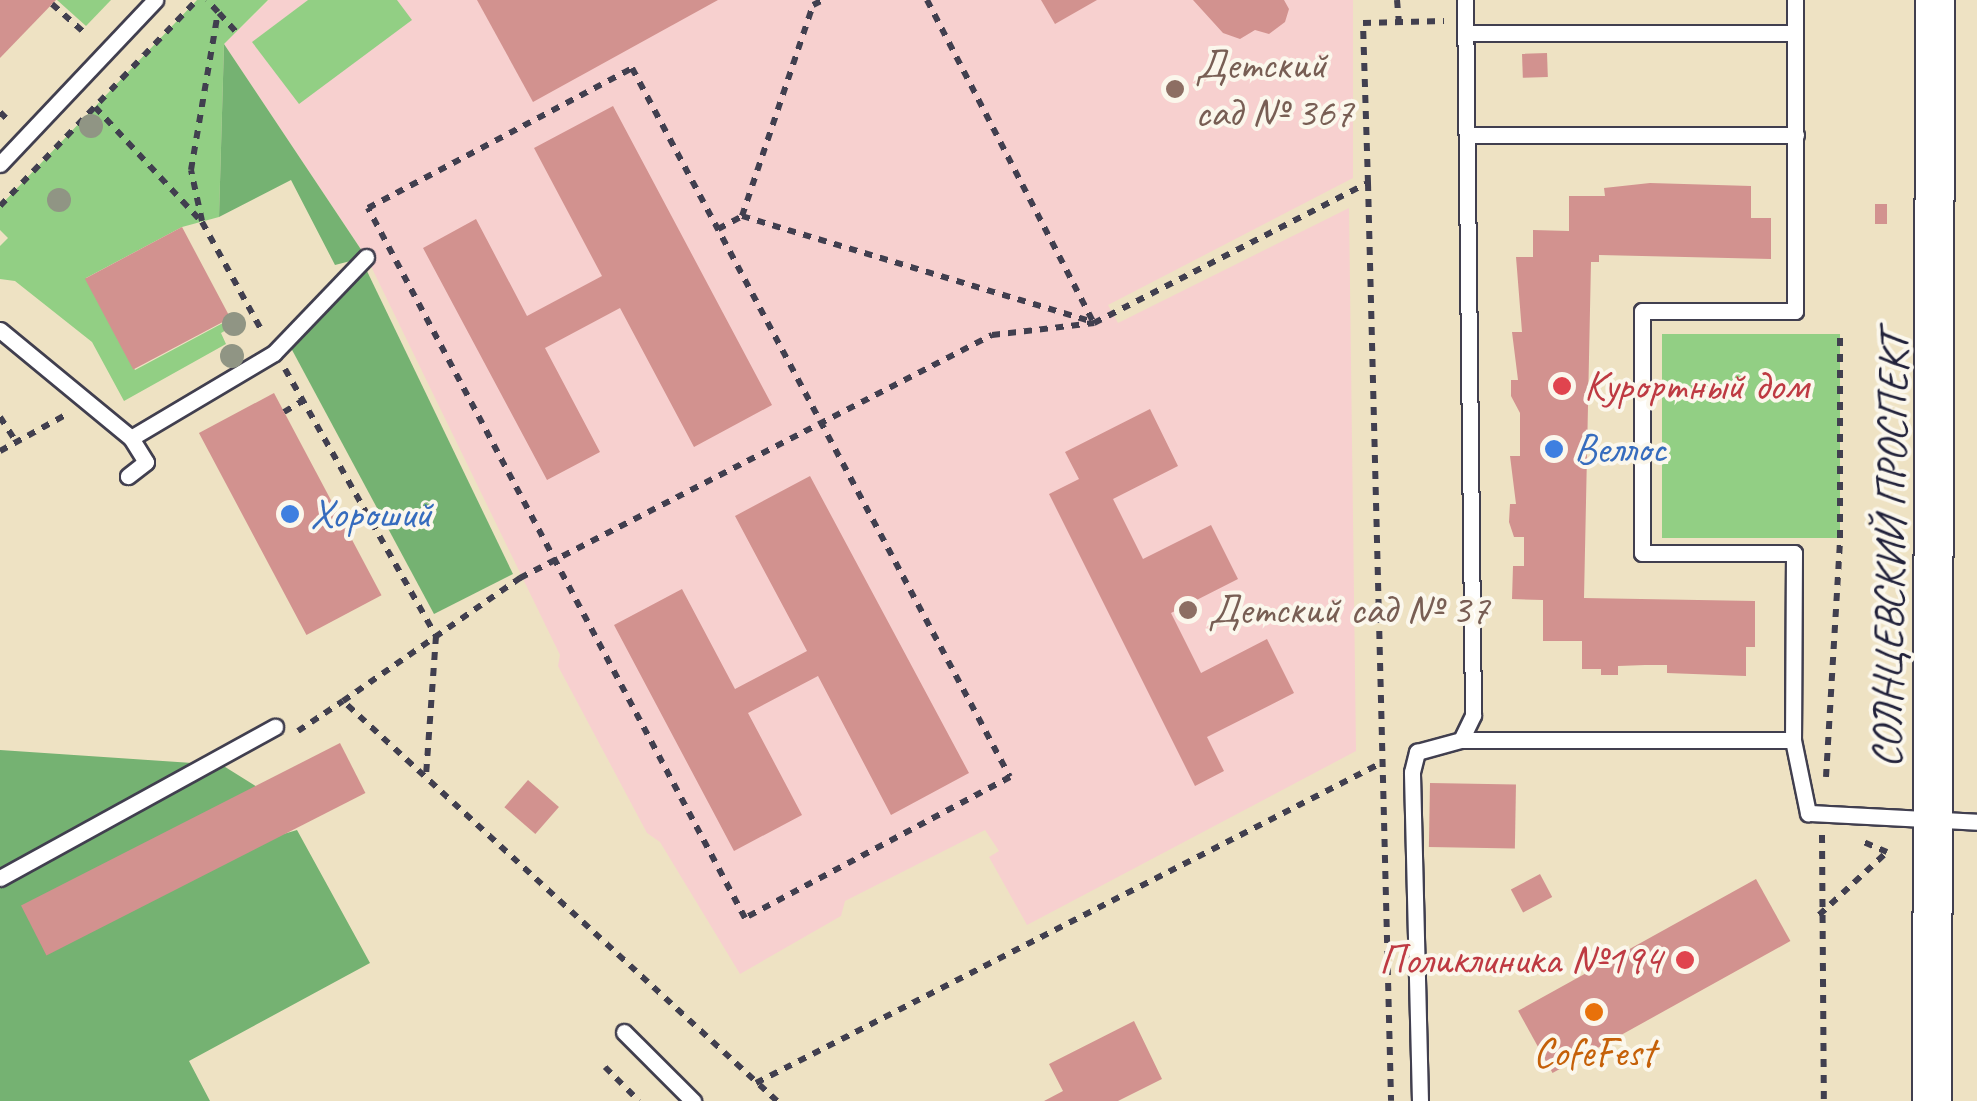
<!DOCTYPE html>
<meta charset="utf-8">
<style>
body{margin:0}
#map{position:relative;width:1977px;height:1101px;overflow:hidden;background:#eee2c3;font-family:Caveat,sans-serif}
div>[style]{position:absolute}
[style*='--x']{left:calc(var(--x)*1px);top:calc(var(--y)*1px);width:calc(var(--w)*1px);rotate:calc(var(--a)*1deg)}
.built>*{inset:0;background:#f7d0cf}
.green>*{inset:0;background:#92cf84;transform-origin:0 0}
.forest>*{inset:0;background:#75b272}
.building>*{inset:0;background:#d2928f;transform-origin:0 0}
.path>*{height:6px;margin-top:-3px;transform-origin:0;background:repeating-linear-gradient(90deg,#413f4f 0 8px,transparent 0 16px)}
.roads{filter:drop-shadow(2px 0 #413f4f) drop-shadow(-2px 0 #413f4f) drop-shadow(0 2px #413f4f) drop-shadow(0 -2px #413f4f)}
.service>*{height:15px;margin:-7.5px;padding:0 7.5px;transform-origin:7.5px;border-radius:7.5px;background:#fff}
.tertiary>*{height:38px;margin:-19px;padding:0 19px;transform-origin:19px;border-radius:19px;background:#fff}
.trees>*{width:24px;height:24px;margin:-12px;border-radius:50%;background:#909584}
.dots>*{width:28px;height:28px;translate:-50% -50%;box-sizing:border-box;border:5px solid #fbf7ec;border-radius:50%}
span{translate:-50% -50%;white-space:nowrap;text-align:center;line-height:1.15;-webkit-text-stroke:8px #fbf7ec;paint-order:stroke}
.education-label{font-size:42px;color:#785e54}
.left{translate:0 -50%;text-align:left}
.health-label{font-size:42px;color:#be3a42}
.right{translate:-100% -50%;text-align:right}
.shop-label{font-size:42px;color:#366cbe}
.street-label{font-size:42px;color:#22223b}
.food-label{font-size:42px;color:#c56008}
</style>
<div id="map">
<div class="built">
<i style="clip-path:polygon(269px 0,1353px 0,1353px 178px,1108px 305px,1118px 323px,1349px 208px,1356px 751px,1027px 925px,989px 857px,999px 851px,985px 830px,845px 901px,841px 916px,740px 974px,660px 842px,647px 833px,558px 666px,560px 655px,367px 258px,224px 44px)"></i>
</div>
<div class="green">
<i style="clip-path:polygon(57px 0,111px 0,86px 26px)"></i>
<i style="clip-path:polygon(197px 0,268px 0,224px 44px,219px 217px,182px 227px,86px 278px,135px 370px,236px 316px,239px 323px,221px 333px,226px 344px,124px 401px,92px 342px,15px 281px,0 279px,0 246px,8px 238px,0 230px,0 206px)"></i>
<i style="clip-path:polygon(308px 0,397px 0,412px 20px,299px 104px,252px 42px)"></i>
<i style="left:1840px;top:334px;width:204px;height:178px;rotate:90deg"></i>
</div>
<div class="forest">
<i style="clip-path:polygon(224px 44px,366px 257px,335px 265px,291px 180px,219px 217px)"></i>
<i style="clip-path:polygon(365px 267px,513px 574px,434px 614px,291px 348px)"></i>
<i style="clip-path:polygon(0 750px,222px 765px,257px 787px,25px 911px,297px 830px,370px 963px,189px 1061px,210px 1101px,0 1101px)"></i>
</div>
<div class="building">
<i style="clip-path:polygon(0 0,56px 0,0 58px)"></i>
<i style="clip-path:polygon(477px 0,718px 0,533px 102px)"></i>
<i style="clip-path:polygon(1041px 0,1097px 0,1055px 24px)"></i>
<i style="clip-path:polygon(1193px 0,1284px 0,1289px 9px,1285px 22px,1269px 34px,1255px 30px,1240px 39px,1223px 33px)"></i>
<i style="left:1547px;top:53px;width:24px;height:25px;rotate:88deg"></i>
<i style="clip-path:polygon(613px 106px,772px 405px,694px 447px,620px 308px,545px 348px,600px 452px,547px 480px,423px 248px,476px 219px,527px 316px,602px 276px,534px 148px)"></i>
<i style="clip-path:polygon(1650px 183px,1751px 186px,1751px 218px,1771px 218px,1771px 259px,1599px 255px,1599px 262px,1591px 262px,1584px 598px,1755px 601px,1755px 647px,1746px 647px,1746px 676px,1667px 673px,1667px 665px,1645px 665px,1618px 666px,1618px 675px,1601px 675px,1601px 669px,1582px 669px,1582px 641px,1543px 641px,1543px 600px,1512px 599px,1513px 566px,1524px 566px,1524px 537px,1514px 537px,1509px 522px,1510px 504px,1516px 504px,1510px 456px,1520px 456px,1520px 413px,1511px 396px,1511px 380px,1518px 380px,1512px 332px,1522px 332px,1516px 257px,1533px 257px,1533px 230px,1569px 231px,1569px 196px,1605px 196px,1604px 188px)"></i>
<i style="left:1875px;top:204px;width:12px;height:20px"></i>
<i style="left:182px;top:227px;width:103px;height:110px;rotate:62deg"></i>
<i style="left:274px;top:393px;width:229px;height:85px;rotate:62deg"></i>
<i style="clip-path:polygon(1150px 409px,1178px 466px,1113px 499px,1143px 559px,1211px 525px,1238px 579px,1171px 613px,1201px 673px,1267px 639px,1294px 693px,1207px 737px,1224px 771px,1195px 786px,1049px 494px,1079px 479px,1065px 452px)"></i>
<i style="clip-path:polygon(810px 476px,969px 773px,891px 815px,818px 676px,748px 713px,802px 815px,734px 851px,614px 625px,682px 589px,735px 689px,807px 651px,735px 516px)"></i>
<i style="left:340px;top:743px;width:56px;height:358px;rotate:63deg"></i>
<i style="left:528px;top:780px;width:41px;height:36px;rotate:41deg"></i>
<i style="left:1430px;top:783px;width:86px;height:64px;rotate:1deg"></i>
<i style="left:1540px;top:874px;width:26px;height:33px;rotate:62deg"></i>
<i style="left:1756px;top:879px;width:71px;height:272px;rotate:61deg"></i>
<i style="clip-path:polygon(1134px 1021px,1162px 1079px,1118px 1101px,1044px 1101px,1063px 1091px,1049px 1064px)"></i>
</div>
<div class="path">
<i style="--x:927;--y:0;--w:364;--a:62.7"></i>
<i style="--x:1397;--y:0;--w:22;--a:85"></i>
<i style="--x:52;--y:4;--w:47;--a:41.5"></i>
<i style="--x:219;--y:13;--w:25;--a:48"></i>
<i style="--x:632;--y:68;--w:803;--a:61.94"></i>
<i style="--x:1010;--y:777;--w:300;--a:152"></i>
<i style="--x:745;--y:918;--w:804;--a:-117.97"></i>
<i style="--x:368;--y:208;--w:299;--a:-27.9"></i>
<i style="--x:95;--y:107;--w:157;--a:47.1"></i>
<i style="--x:202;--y:222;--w:127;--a:61.2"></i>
<i style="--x:0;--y:112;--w:11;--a:45"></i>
<i style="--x:1368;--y:183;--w:918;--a:88.56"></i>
<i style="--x:0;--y:206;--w:285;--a:-46.3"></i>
<i style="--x:742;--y:216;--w:363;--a:16.8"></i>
<i style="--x:202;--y:221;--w:52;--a:-102.2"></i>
<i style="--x:191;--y:170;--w:160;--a:-80.3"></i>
<i style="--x:218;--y:12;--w:16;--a:-133"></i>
<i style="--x:718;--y:229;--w:27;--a:-28"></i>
<i style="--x:742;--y:216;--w:223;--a:-71.4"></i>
<i style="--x:813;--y:5;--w:11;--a:-27"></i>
<i style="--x:285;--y:369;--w:307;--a:60.5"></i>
<i style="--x:436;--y:636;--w:141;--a:94.1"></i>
<i style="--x:284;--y:412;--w:23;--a:-31"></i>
<i style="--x:0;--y:417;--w:30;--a:57"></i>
<i style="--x:0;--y:451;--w:79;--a:-28.8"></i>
<i style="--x:298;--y:731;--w:54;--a:-33.7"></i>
<i style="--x:1826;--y:777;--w:239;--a:-86.6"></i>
<i style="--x:1840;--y:538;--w:204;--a:-90"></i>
<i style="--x:1822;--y:835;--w:266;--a:89.6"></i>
<i style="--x:1819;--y:915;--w:93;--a:-42.8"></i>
<i style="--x:1887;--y:852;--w:28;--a:-157"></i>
<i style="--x:605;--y:1067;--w:48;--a:45"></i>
<i style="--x:756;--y:1083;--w:700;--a:-27.11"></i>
<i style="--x:777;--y:1101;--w:590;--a:-137.33"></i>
<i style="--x:343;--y:701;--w:216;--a:-34.8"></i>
<i style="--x:520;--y:578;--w:531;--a:-27.24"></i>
<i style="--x:992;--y:335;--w:103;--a:-6.7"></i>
<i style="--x:1094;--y:323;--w:308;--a:-27.1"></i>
<i style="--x:1368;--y:183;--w:160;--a:-91.8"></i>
<i style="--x:1363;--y:23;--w:81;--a:-1.4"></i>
</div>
<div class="roads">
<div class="service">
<i style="--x:1795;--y:0;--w:311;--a:90"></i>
<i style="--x:1795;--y:311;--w:153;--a:180"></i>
<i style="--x:1642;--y:311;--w:242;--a:90"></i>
<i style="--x:1642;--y:553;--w:152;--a:0"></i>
<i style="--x:1794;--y:553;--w:187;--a:90.3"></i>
<i style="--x:1793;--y:740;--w:75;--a:78.4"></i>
<i style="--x:1808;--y:813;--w:169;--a:3"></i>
<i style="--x:1466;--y:33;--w:329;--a:0"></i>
<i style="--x:1467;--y:135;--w:329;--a:0"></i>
<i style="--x:0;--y:164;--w:226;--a:-46.6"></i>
<i style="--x:0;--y:330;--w:170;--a:39.5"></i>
<i style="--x:131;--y:438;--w:28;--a:58"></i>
<i style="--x:146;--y:462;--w:23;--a:142"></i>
<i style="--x:131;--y:438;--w:166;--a:-30.7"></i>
<i style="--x:274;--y:353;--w:133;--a:-46.2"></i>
<i style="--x:1461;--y:740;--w:332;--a:0"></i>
<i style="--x:0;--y:878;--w:314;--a:-28.8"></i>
<i style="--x:624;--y:1032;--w:98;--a:45"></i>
<i style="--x:1420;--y:1101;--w:329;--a:-91.4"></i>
<i style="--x:1412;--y:772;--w:21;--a:-76"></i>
<i style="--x:1417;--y:752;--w:46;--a:-15.3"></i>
<i style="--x:1461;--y:740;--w:28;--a:-64"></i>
<i style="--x:1473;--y:715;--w:715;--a:-90.64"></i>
</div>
<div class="tertiary">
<i style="--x:1932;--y:1101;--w:1101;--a:-89.84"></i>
</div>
</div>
<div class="trees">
<i style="left:91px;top:126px"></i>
<i style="left:59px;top:200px"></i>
<i style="left:234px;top:324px"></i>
<i style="left:232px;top:356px"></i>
</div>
<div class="dots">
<i style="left:1175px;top:89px;background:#8d6e63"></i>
<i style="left:1562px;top:386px;background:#e0444e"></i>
<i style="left:1554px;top:449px;background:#3f7fe0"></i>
<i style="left:290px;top:514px;background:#3f7fe0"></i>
<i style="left:1188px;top:610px;background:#8d6e63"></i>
<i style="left:1685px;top:960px;background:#e0444e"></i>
<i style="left:1594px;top:1012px;background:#e8710a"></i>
</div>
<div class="education-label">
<span class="left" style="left:1195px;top:89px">Детский<br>сад № 367</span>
<span class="left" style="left:1208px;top:610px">Детский сад № 37</span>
</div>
<div class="health-label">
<span class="left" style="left:1584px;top:386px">Курортный дом</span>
<span class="right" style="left:1662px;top:960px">Поликлиника №194</span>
</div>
<div class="shop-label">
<span class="left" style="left:1574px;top:449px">Веллос</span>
<span class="left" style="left:310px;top:514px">Хороший</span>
</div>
<div class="street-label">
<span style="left:1891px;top:550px;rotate:-89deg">СОЛНЦЕВСКИЙ ПРОСПЕКТ</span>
</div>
<div class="food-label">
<span style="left:1594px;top:1053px">CofeFest</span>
</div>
</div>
